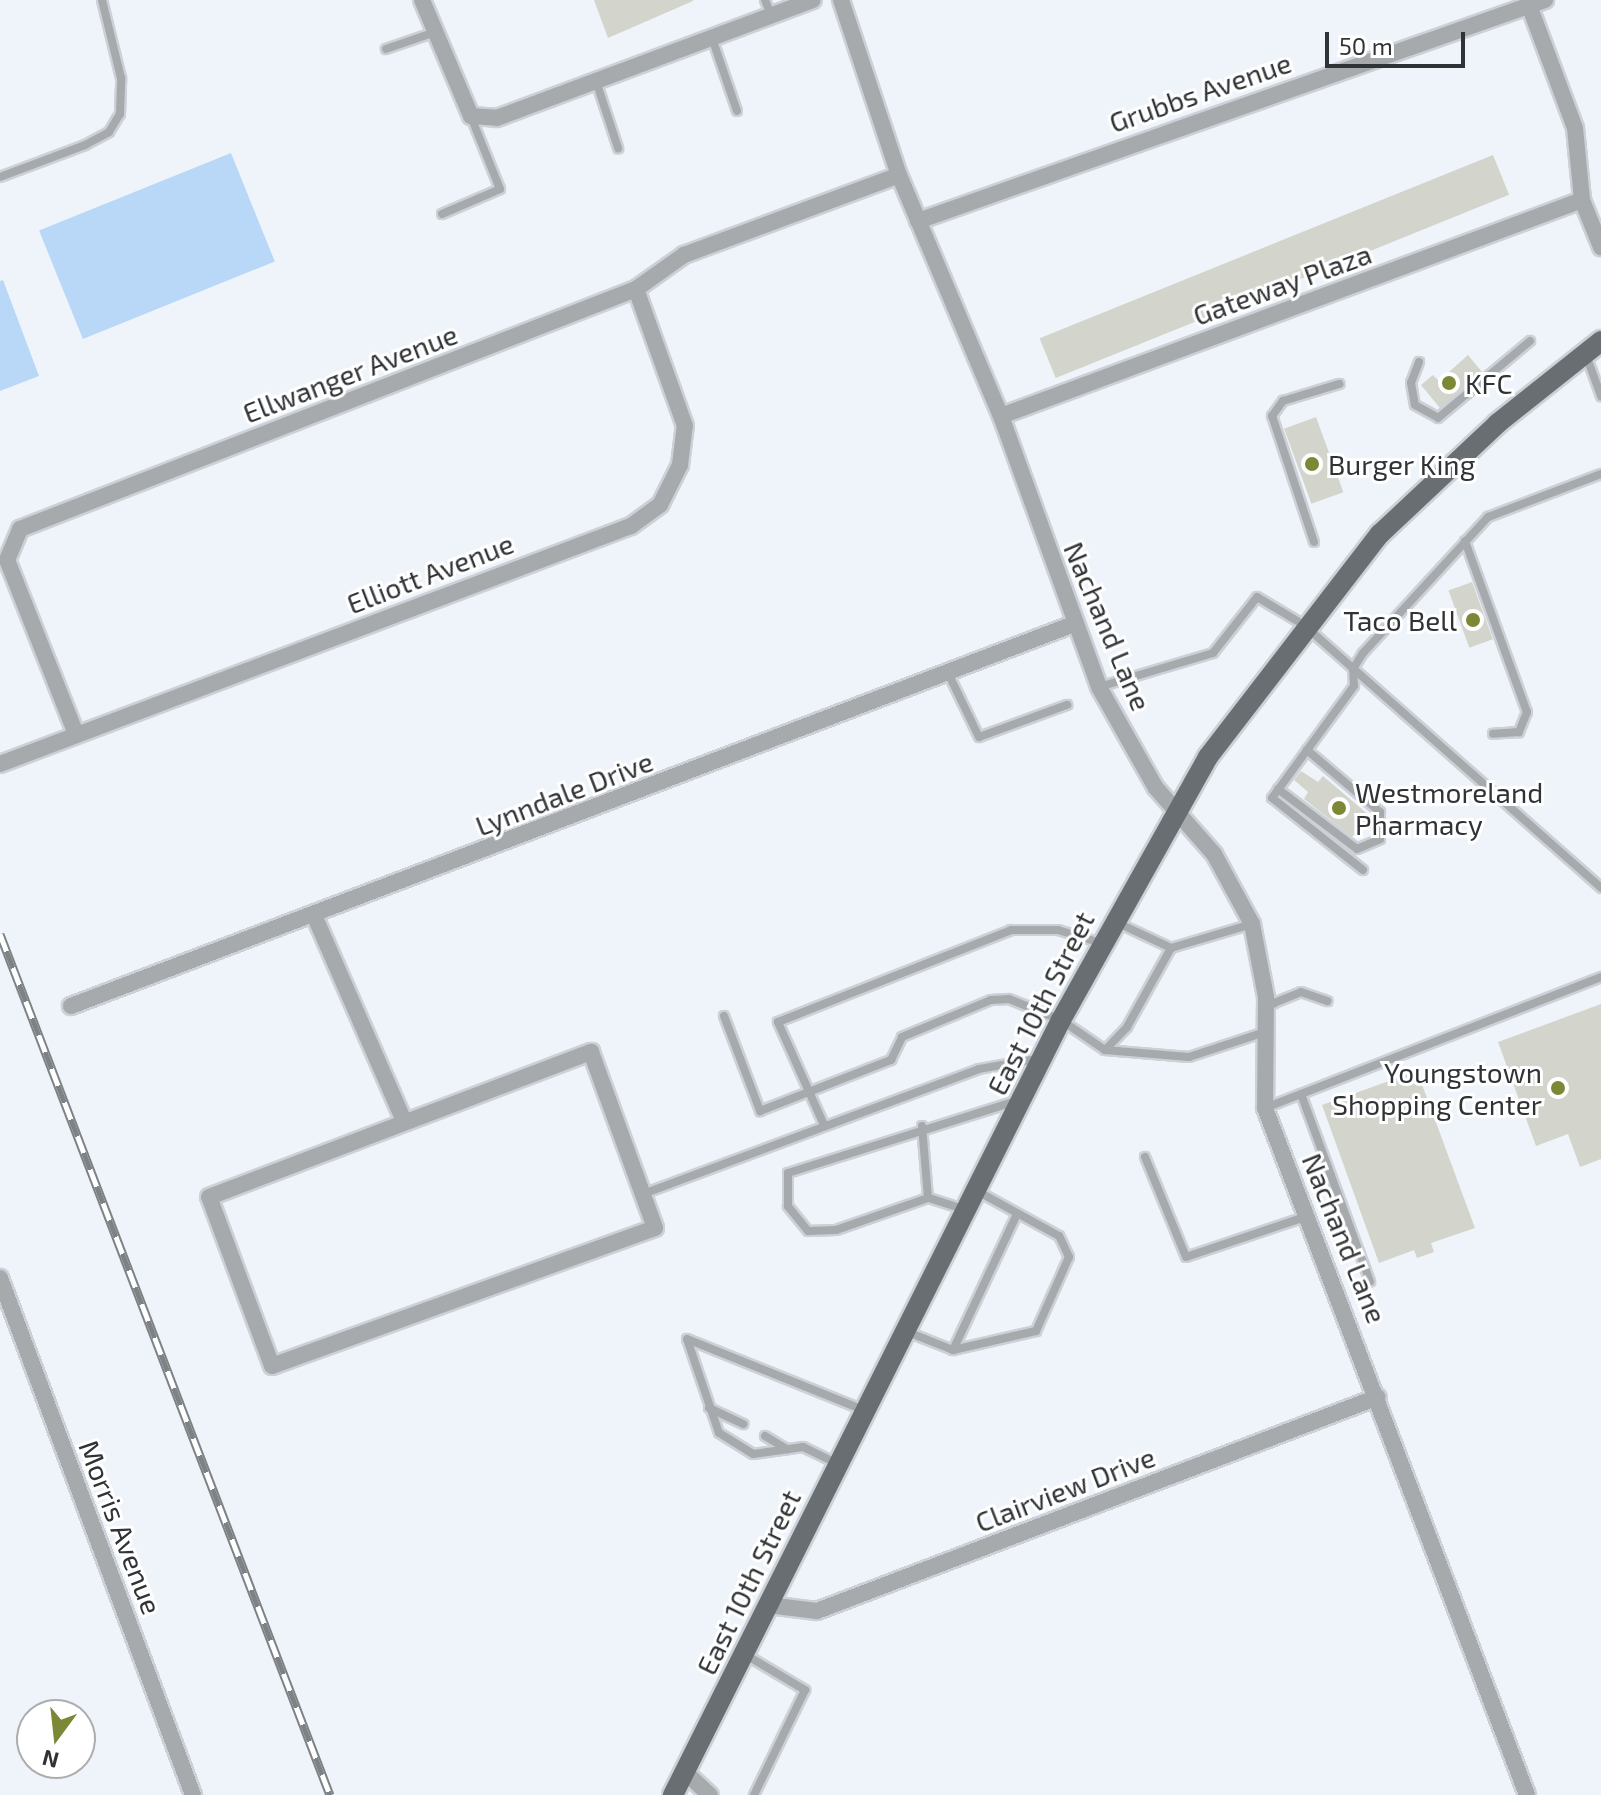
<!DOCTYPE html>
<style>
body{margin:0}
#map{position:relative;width:1601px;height:1795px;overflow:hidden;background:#eef4fa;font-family:"Exo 2",sans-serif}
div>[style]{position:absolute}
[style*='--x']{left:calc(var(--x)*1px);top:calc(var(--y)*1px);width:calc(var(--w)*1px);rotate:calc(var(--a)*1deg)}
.green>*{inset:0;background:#b9d8f7;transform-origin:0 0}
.building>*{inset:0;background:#d3d5cd;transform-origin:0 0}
.roads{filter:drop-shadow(2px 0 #ccd1d7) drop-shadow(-2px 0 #ccd1d7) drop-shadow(0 2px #ccd1d7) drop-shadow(0 -2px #ccd1d7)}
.lane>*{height:8px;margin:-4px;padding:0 4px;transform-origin:4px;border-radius:4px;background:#a7aaad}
.street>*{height:16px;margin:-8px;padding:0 8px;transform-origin:8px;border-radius:8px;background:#a7aaad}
.primary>*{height:20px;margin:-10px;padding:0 10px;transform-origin:10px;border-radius:10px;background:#696e73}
.rail>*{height:9px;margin-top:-4.5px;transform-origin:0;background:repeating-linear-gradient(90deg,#fff 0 18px,#7d8285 0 36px);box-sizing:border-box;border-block:2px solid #7d8285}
.dots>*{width:22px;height:22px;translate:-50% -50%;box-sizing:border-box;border:4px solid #fff;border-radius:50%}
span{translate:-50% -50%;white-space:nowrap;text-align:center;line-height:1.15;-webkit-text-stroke:6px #fff;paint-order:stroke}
.street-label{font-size:28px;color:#303335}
.poi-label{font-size:28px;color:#303335}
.left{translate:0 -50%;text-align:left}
.right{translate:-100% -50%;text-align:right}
.north{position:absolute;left:16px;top:1699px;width:80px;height:80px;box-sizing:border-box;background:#fff;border:2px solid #acadae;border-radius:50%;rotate:195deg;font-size:22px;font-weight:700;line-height:32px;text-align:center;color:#303335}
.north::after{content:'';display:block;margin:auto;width:28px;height:36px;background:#7c8835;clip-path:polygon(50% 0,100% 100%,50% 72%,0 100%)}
.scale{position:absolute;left:1325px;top:32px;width:140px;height:36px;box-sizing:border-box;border:4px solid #303335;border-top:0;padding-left:10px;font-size:24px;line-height:28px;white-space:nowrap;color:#303335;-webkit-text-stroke:6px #fff;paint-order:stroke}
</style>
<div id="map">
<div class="green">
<i style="left:231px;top:153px;width:117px;height:207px;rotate:68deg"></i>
<i style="clip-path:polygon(3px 280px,39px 376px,0 391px,0 281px)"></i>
</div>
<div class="building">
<i style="clip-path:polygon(594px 0,693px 0,693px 1px,608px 38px)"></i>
<i style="left:1493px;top:155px;width:43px;height:489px;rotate:68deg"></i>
<i style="clip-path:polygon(1468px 355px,1482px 372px,1440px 408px,1421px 385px,1433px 375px,1439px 381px)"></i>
<i style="left:1316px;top:417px;width:80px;height:34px;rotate:70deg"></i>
<i style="left:1472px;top:582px;width:61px;height:25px;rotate:70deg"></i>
<i style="clip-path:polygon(1301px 771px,1318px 782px,1323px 776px,1370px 816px,1352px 837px,1304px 799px,1308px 792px,1294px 780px)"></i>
<i style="clip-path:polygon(1601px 1004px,1601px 1159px,1580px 1167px,1568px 1134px,1536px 1146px,1498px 1042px)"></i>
<i style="clip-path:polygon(1417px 1071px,1475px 1228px,1431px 1243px,1434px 1252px,1417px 1258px,1414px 1250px,1379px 1263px,1322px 1105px)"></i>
</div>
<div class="roads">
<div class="lane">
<i style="--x:765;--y:0;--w:16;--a:68"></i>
<i style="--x:712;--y:38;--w:77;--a:71.1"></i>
<i style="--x:386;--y:49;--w:52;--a:-19.1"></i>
<i style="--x:596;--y:81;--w:71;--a:71.8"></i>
<i style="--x:0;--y:177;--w:91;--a:-20.6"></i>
<i style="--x:85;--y:145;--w:27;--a:-28"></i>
<i style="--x:109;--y:132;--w:21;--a:-59"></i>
<i style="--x:120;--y:114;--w:36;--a:-88"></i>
<i style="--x:121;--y:78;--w:80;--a:-103.7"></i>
<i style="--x:442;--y:214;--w:63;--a:-23.3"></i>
<i style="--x:500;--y:189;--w:78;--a:-111.9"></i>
<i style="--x:1586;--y:355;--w:44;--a:69.9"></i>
<i style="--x:1419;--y:362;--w:22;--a:111"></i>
<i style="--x:1411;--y:383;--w:22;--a:80"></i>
<i style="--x:1415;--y:405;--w:26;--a:29"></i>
<i style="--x:1438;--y:418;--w:120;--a:-39.9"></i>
<i style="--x:1465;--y:541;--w:182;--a:70.1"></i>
<i style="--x:1527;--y:712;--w:22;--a:112"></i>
<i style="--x:1519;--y:732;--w:26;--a:176"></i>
<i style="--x:1314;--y:542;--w:133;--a:-108.4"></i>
<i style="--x:1272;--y:416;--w:19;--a:-54"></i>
<i style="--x:1283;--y:401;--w:59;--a:-16.9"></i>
<i style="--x:949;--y:675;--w:69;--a:64.2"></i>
<i style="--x:979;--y:737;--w:94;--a:-20"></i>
<i style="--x:1099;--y:687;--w:119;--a:-16.6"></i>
<i style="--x:1213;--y:653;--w:71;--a:-51.8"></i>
<i style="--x:1257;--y:597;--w:55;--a:30.8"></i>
<i style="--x:1304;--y:625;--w:397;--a:41.5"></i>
<i style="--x:1278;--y:789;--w:99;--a:37.2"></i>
<i style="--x:1357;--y:849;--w:25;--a:-23"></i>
<i style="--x:1380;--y:839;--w:27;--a:-90"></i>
<i style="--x:1380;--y:812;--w:96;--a:-139.7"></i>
<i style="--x:1363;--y:870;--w:116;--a:-141.6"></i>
<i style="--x:1272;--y:798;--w:139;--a:-53.8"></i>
<i style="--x:1354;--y:686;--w:17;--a:-93"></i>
<i style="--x:1353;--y:669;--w:19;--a:-58"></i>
<i style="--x:1363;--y:653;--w:185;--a:-47.4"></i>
<i style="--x:1488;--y:517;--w:121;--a:-20.8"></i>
<i style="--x:1118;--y:923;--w:59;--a:25.3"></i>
<i style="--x:1171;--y:948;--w:84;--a:-16.5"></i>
<i style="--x:1267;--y:998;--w:9;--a:36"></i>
<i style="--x:1274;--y:1003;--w:29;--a:-22"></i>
<i style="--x:1301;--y:992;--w:28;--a:19"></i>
<i style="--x:724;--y:1016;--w:102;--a:69.2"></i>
<i style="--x:760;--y:1111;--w:141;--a:-21.3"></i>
<i style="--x:891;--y:1060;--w:25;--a:-64"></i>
<i style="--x:902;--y:1037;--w:96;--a:-22.6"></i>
<i style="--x:991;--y:1000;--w:18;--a:-3"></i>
<i style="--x:1009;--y:999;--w:56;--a:22"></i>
<i style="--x:1061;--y:1020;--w:53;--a:34.3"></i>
<i style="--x:1105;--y:1050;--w:84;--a:4.8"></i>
<i style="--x:1189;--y:1057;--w:80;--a:-18.2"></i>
<i style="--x:1105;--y:1050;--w:32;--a:-46"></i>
<i style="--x:1127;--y:1027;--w:90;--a:-60.9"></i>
<i style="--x:1301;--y:1094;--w:200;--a:69.8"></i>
<i style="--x:1265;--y:1108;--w:361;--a:-21.3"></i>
<i style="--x:824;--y:1125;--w:113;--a:-114.1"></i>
<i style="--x:778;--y:1022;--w:251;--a:-21.5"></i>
<i style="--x:1011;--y:930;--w:47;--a:0"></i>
<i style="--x:1058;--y:930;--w:45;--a:16.8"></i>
<i style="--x:922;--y:1126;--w:72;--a:85.2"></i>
<i style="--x:1145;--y:1157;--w:108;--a:67.7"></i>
<i style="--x:1186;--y:1257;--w:129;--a:-18.6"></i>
<i style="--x:643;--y:1194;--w:358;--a:-20.4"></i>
<i style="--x:979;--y:1069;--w:59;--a:-9.8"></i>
<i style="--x:966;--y:1210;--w:40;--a:-162"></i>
<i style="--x:928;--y:1198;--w:97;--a:160.8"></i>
<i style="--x:836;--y:1230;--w:28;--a:178"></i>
<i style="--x:808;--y:1231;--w:32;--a:-129"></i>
<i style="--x:788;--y:1206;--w:33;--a:-90"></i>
<i style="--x:788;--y:1173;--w:239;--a:-17.5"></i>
<i style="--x:905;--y:1331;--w:52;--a:21.6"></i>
<i style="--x:953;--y:1350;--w:85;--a:-12.9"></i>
<i style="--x:1036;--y:1331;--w:81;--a:-66"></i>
<i style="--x:1069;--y:1257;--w:23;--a:-115"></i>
<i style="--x:1059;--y:1236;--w:94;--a:-151.2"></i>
<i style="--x:953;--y:1350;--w:150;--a:-64.8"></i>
<i style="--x:709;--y:1408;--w:38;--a:25"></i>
<i style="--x:765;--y:1436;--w:26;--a:31"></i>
<i style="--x:838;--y:1464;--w:39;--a:-154"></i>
<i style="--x:803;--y:1447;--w:50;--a:172"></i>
<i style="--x:753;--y:1454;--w:40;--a:-148"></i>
<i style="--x:719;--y:1433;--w:99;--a:-108.8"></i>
<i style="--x:687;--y:1339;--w:191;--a:21.9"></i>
<i style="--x:746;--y:1655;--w:69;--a:30.7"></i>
<i style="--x:805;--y:1690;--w:117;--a:115.9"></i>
</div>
<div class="street">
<i style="--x:422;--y:0;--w:126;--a:67.1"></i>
<i style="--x:471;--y:116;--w:26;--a:4"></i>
<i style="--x:497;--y:118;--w:337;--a:-20.5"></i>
<i style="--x:841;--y:0;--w:184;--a:71.7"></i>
<i style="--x:899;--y:175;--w:262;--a:67.1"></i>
<i style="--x:1001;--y:416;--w:288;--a:70.1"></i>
<i style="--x:1099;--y:687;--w:116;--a:60.6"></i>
<i style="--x:1156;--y:788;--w:88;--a:48.7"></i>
<i style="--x:1214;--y:854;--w:80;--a:61.5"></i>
<i style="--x:1252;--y:924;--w:74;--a:79.1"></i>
<i style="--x:1266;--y:997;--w:111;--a:90.5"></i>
<i style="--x:1265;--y:1108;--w:735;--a:69.12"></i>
<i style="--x:1529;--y:5;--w:131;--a:69.5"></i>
<i style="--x:1575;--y:128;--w:72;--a:84.4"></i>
<i style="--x:1582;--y:200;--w:51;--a:68"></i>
<i style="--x:918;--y:221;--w:665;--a:-19.42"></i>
<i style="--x:1001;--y:416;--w:620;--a:-20.39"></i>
<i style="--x:76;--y:734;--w:187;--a:-111.6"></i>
<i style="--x:7;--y:560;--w:34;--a:-67"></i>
<i style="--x:20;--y:529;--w:661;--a:-21.29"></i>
<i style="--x:636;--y:289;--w:59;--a:-35.3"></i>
<i style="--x:684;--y:255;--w:229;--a:-20.4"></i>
<i style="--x:0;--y:764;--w:674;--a:-20.67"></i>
<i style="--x:631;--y:526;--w:36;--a:-36"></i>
<i style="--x:660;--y:505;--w:45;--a:-63.4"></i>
<i style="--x:680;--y:465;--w:39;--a:-83"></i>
<i style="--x:685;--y:426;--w:145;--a:-109.7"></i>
<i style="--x:314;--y:915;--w:225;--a:66.4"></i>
<i style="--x:71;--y:1006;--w:1073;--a:-20.85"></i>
<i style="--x:591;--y:1052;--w:187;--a:70"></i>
<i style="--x:655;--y:1228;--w:407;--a:160.2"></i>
<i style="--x:272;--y:1366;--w:180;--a:-110.4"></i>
<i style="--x:209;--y:1197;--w:409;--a:-20.8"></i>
<i style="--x:0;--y:1278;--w:552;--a:69.53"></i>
<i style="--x:768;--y:1605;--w:49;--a:7"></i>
<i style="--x:817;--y:1611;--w:600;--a:-20.88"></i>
<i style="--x:685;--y:1772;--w:34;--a:43"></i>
</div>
<div class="primary">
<i style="--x:673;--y:1795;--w:867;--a:-63.41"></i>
<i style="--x:1061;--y:1020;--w:301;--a:-60.8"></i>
<i style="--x:1208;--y:757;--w:282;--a:-52.4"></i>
<i style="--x:1380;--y:534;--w:162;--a:-43.2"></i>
<i style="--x:1498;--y:423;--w:132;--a:-38.5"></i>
</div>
</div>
<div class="rail">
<i style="--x:0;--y:934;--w:922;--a:69.03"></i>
</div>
<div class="dots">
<i style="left:1449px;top:383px;background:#7c8835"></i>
<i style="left:1312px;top:464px;background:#7c8835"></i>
<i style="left:1473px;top:620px;background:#7c8835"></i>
<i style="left:1339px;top:808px;background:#7c8835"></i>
<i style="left:1558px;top:1088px;background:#7c8835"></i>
</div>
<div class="street-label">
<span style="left:1200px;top:92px;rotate:-19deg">Grubbs Avenue</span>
<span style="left:1282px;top:284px;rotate:-20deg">Gateway Plaza</span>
<span style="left:350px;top:373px;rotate:-21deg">Ellwanger Avenue</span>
<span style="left:430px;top:573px;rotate:-21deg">Elliott Avenue</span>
<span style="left:1108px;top:626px;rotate:67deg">Nachand Lane</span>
<span style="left:564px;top:793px;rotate:-21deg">Lynndale Drive</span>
<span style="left:1040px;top:1003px;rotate:-63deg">East 10th Street</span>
<span style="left:1345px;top:1238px;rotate:68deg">Nachand Lane</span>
<span style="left:1065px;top:1489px;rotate:-21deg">Clairview Drive</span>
<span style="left:121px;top:1527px;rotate:69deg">Morris Avenue</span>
<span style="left:748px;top:1582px;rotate:-64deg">East 10th Street</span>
</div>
<div class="poi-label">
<span class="left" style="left:1465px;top:383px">KFC</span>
<span class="left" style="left:1328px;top:464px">Burger King</span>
<span class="right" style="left:1457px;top:620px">Taco Bell</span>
<span class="left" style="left:1355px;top:808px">Westmoreland<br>Pharmacy</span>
<span class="right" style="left:1542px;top:1088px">Youngstown<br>Shopping Center</span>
</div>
<div class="north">N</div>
<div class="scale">50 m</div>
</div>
